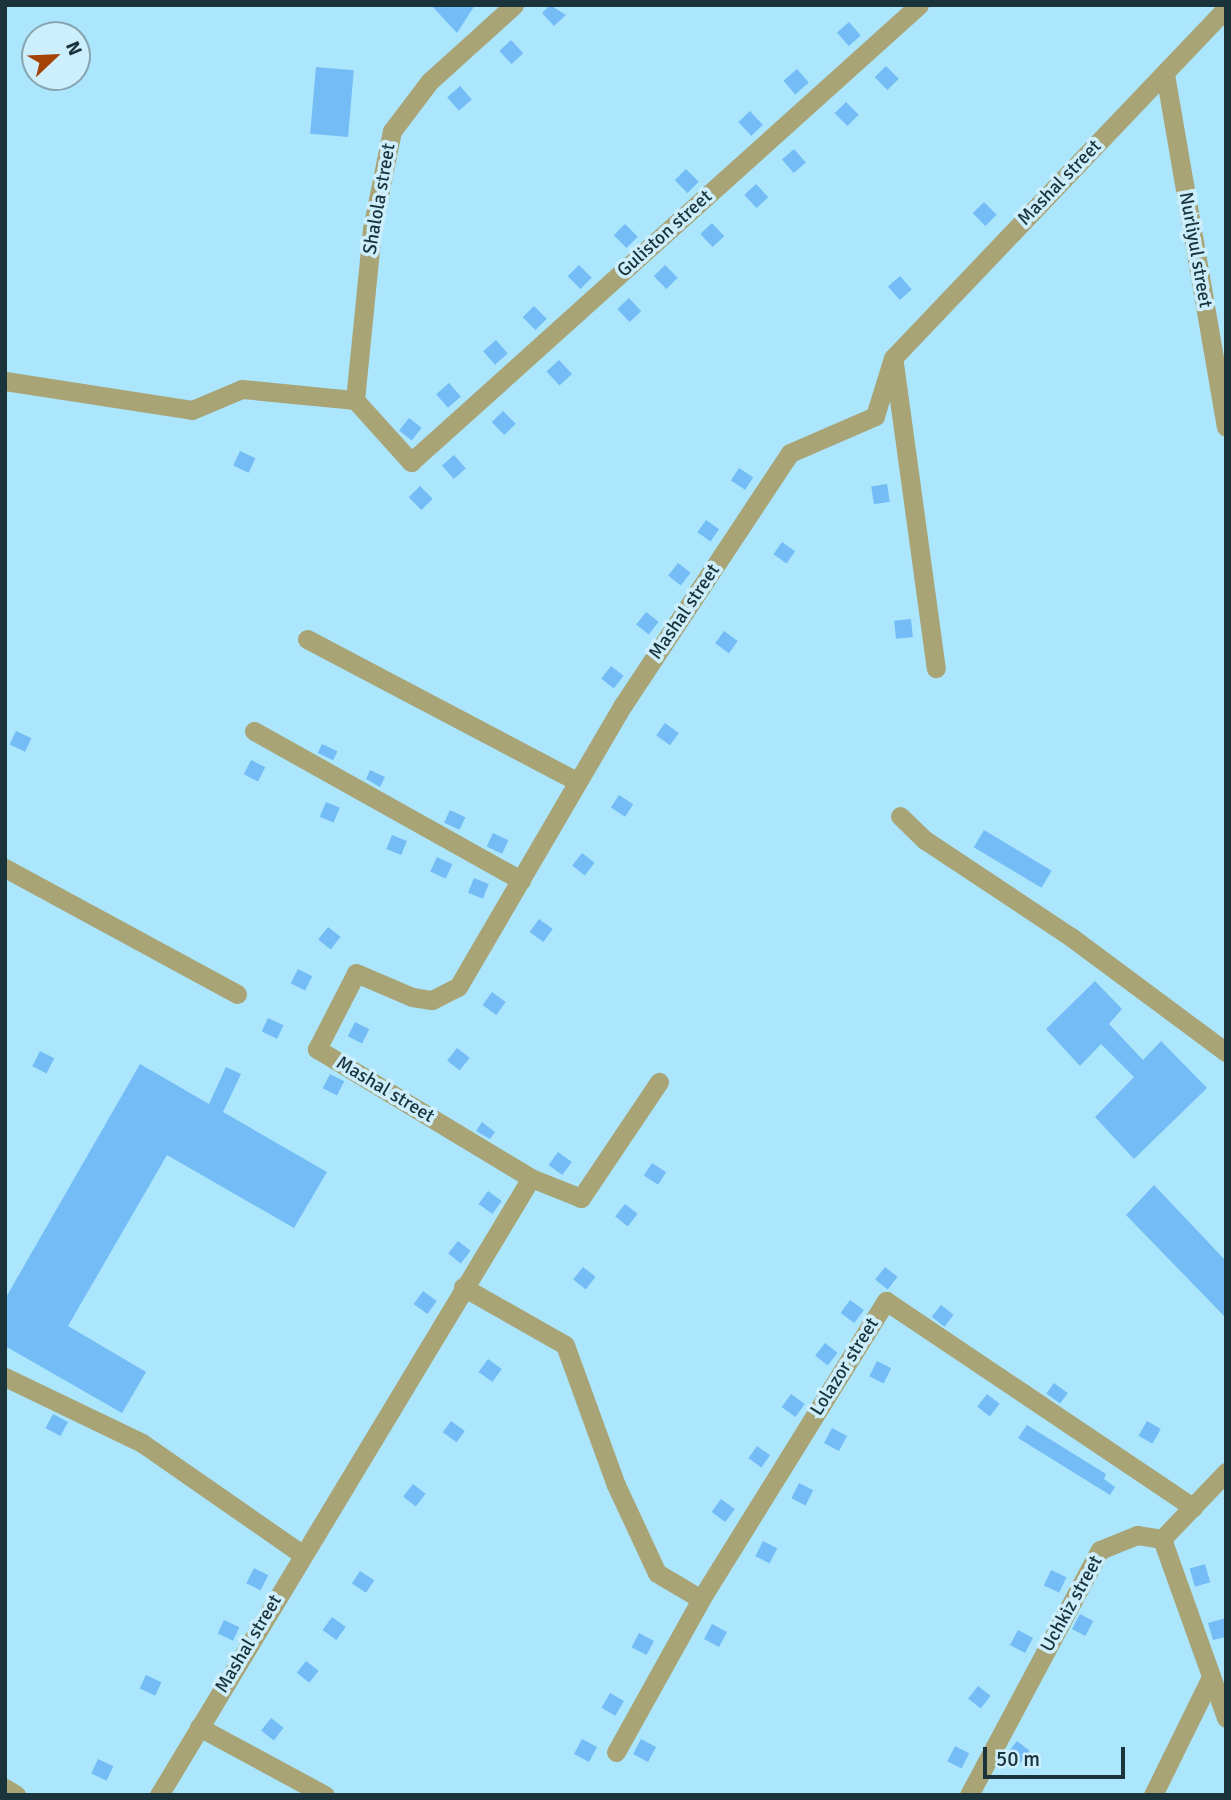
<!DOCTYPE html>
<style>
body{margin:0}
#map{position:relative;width:1231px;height:1800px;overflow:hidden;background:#ace6fd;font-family:Signika,sans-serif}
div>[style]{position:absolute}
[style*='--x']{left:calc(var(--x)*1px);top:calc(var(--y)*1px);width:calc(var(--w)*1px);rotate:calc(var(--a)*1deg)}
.building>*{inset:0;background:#73bcf6;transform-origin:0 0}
.minor>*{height:19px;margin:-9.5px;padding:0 9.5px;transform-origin:9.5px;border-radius:9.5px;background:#a8a476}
span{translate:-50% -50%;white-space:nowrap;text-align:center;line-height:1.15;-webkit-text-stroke:7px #cdeffd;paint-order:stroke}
.street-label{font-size:19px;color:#1b333b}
.frame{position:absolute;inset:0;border:7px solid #1b333b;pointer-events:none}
.north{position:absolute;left:21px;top:21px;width:70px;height:70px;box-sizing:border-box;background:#cdeffd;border:2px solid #86a4af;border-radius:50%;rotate:67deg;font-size:19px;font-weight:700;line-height:28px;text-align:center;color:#1b333b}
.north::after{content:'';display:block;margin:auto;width:24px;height:32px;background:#a54205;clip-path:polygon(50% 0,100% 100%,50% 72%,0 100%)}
.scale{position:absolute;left:983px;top:1747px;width:142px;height:32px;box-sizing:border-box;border:4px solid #1b333b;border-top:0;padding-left:9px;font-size:21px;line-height:24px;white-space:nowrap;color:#1b333b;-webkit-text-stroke:5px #cdeffd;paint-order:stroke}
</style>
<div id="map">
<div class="building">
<i style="clip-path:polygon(431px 5px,475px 5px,457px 33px)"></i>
<i style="clip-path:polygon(550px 5px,566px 15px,554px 26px,542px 13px)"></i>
<i style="left:849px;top:22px;width:18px;height:16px;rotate:49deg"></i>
<i style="left:511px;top:40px;width:18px;height:16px;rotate:47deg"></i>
<i style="left:886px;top:66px;width:18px;height:16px;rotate:45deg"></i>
<i style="left:316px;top:67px;width:38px;height:67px;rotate:5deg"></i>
<i style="left:797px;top:69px;width:18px;height:18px;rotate:49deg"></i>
<i style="left:460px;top:86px;width:18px;height:17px;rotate:49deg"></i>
<i style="left:846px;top:102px;width:18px;height:16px;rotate:45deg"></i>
<i style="left:750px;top:111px;width:19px;height:16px;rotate:47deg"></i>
<i style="left:794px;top:149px;width:18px;height:16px;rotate:49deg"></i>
<i style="left:686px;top:169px;width:18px;height:16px;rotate:45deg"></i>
<i style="left:756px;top:184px;width:18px;height:16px;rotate:47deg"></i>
<i style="left:984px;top:202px;width:18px;height:16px;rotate:45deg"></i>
<i style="left:712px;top:223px;width:18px;height:16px;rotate:47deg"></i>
<i style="left:625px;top:224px;width:18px;height:16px;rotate:45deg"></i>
<i style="left:579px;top:265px;width:18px;height:16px;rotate:45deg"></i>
<i style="left:665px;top:265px;width:18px;height:16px;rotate:45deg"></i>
<i style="left:900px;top:276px;width:18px;height:16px;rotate:49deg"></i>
<i style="left:629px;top:298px;width:18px;height:16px;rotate:47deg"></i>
<i style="left:534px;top:306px;width:18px;height:16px;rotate:45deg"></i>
<i style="left:496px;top:340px;width:18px;height:17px;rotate:49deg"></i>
<i style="left:559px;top:360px;width:19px;height:17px;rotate:47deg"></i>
<i style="left:449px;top:383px;width:18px;height:17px;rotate:49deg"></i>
<i style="left:503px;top:411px;width:18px;height:16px;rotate:45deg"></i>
<i style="left:409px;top:418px;width:16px;height:16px;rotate:38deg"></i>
<i style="left:240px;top:451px;width:17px;height:16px;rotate:25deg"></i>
<i style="left:454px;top:455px;width:18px;height:16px;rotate:49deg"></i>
<i style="left:739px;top:468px;width:17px;height:15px;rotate:33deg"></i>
<i style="left:887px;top:484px;width:18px;height:16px;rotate:81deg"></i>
<i style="left:420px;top:486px;width:18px;height:16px;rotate:45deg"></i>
<i style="left:706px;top:520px;width:16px;height:15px;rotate:35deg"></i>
<i style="left:782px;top:542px;width:16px;height:15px;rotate:35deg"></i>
<i style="left:678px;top:563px;width:16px;height:16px;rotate:38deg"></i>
<i style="left:646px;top:612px;width:16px;height:16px;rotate:38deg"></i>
<i style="left:911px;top:619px;width:18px;height:17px;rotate:84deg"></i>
<i style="left:724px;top:631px;width:17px;height:15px;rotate:36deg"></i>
<i style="left:611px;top:666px;width:16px;height:16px;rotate:38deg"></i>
<i style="left:665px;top:723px;width:17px;height:15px;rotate:36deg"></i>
<i style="left:16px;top:731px;width:17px;height:15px;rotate:25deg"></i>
<i style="left:322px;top:744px;width:17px;height:10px;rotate:25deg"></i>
<i style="left:251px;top:760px;width:16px;height:16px;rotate:27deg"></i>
<i style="clip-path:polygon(370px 770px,385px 777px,380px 787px,366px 779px)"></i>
<i style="left:619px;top:795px;width:17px;height:15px;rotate:33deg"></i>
<i style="left:326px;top:802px;width:15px;height:16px;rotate:23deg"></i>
<i style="left:450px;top:810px;width:17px;height:14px;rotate:25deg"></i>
<i style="left:984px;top:830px;width:79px;height:20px;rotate:31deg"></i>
<i style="left:493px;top:833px;width:17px;height:15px;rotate:25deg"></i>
<i style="left:392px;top:835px;width:16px;height:15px;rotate:22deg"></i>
<i style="left:582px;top:853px;width:16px;height:16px;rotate:38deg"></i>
<i style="left:437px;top:857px;width:17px;height:16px;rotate:25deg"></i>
<i style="left:474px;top:878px;width:16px;height:16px;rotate:22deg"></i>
<i style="left:539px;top:919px;width:17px;height:16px;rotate:36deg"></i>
<i style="left:328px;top:927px;width:16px;height:16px;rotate:38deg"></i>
<i style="left:298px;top:969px;width:16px;height:16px;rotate:27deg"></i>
<i style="clip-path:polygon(1095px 981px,1122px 1009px,1109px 1024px,1143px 1060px,1161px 1041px,1207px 1088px,1134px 1159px,1095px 1117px,1134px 1077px,1101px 1044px,1080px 1066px,1046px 1029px)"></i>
<i style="left:492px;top:992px;width:17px;height:16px;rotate:36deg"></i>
<i style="left:268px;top:1018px;width:17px;height:15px;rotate:25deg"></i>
<i style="left:355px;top:1022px;width:16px;height:16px;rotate:27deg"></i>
<i style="left:457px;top:1048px;width:16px;height:16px;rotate:38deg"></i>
<i style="left:40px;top:1051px;width:16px;height:17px;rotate:27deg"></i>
<i style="clip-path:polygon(140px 1064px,209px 1104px,226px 1067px,241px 1074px,223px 1112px,327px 1172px,294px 1228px,167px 1155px,68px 1326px,146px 1372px,122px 1413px,5px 1346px,5px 1299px)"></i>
<i style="left:330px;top:1074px;width:16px;height:16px;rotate:27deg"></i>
<i style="clip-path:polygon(482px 1122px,495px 1132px,490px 1139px,476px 1131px)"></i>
<i style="left:558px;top:1152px;width:17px;height:16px;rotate:36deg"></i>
<i style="left:652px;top:1163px;width:17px;height:15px;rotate:33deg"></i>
<i style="clip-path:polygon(1154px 1185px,1226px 1261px,1226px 1318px,1126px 1215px)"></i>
<i style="left:488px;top:1191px;width:17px;height:16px;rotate:36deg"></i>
<i style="left:625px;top:1204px;width:16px;height:16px;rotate:38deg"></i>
<i style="left:458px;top:1241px;width:16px;height:16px;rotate:38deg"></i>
<i style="left:583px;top:1267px;width:16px;height:16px;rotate:38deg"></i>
<i style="left:885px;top:1267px;width:16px;height:16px;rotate:38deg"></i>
<i style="left:423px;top:1291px;width:17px;height:16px;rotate:36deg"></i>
<i style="left:850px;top:1300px;width:17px;height:16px;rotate:36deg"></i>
<i style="left:941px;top:1305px;width:16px;height:15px;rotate:38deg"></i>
<i style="left:825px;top:1343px;width:16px;height:16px;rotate:38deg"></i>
<i style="left:488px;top:1359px;width:17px;height:16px;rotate:36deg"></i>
<i style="left:877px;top:1361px;width:16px;height:17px;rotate:27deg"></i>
<i style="left:1054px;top:1383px;width:17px;height:13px;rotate:36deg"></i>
<i style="left:791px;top:1394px;width:17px;height:16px;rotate:36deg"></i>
<i style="left:987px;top:1394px;width:16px;height:16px;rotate:38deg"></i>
<i style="left:53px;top:1414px;width:17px;height:16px;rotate:28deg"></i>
<i style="left:451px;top:1421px;width:17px;height:14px;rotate:36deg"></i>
<i style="left:1147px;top:1421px;width:16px;height:17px;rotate:30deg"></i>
<i style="clip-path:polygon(1027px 1425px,1106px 1474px,1104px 1479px,1115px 1487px,1110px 1495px,1018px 1438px)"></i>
<i style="left:832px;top:1428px;width:17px;height:17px;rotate:28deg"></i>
<i style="left:757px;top:1446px;width:16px;height:15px;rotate:35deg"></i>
<i style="left:799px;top:1483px;width:16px;height:17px;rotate:27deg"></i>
<i style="left:413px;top:1484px;width:16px;height:16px;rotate:38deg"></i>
<i style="left:721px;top:1499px;width:17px;height:16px;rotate:36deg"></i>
<i style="left:763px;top:1541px;width:16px;height:17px;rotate:27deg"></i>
<i style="left:1205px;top:1564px;width:19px;height:16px;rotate:74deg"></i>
<i style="left:254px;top:1568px;width:16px;height:17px;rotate:27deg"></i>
<i style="left:1051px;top:1570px;width:17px;height:17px;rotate:25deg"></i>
<i style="left:360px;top:1571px;width:17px;height:15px;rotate:33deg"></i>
<i style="left:1080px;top:1614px;width:15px;height:17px;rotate:28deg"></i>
<i style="left:332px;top:1617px;width:17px;height:16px;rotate:36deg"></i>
<i style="clip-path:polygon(1226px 1618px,1226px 1637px,1213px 1640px,1208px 1623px)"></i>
<i style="left:224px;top:1620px;width:17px;height:15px;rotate:25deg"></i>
<i style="left:712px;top:1624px;width:17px;height:17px;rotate:28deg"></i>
<i style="left:1018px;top:1630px;width:17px;height:17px;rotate:28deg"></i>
<i style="left:639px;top:1633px;width:17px;height:16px;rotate:28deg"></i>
<i style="left:306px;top:1661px;width:16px;height:15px;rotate:38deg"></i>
<i style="left:146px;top:1675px;width:17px;height:15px;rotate:25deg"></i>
<i style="left:978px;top:1686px;width:16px;height:16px;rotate:38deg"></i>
<i style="left:610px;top:1693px;width:16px;height:17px;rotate:30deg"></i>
<i style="left:271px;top:1718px;width:16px;height:16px;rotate:38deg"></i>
<i style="left:582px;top:1739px;width:17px;height:17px;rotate:28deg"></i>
<i style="left:641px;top:1739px;width:17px;height:17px;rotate:28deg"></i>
<i style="left:1017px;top:1741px;width:16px;height:16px;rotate:38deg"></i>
<i style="left:955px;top:1746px;width:16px;height:17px;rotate:27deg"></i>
<i style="left:98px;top:1759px;width:17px;height:16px;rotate:25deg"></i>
</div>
<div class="minor">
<i style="--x:1165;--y:74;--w:358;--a:80.2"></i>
<i style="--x:894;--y:363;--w:308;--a:82.2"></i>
<i style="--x:5;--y:381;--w:189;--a:8.8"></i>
<i style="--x:192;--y:410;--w:54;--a:-22.8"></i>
<i style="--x:242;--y:389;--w:114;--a:5.6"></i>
<i style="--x:355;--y:400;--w:84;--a:47.9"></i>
<i style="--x:411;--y:462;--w:683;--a:-41.97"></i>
<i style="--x:355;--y:400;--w:172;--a:-84.3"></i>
<i style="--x:372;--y:229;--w:100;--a:-78.5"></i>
<i style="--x:392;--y:131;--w:63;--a:-52.8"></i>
<i style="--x:430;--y:81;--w:113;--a:-42.1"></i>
<i style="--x:307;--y:639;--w:306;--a:27.8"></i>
<i style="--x:254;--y:731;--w:306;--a:29.2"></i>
<i style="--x:900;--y:816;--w:35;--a:44"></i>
<i style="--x:925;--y:840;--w:175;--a:33.6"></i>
<i style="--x:1071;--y:937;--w:193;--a:36.6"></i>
<i style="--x:5;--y:868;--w:264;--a:28.5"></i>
<i style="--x:531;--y:1178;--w:54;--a:21.8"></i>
<i style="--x:581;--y:1198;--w:140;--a:-56.1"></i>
<i style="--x:463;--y:1287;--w:117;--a:29.6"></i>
<i style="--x:565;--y:1345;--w:149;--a:70"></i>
<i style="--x:616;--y:1485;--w:97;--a:65"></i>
<i style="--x:657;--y:1573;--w:51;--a:30.6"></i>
<i style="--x:5;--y:1377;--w:152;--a:25.7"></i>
<i style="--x:142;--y:1443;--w:196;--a:34.8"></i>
<i style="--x:1162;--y:1539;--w:190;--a:70.3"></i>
<i style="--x:199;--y:1727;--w:143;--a:28.4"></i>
<i style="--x:616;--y:1752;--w:175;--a:-60.9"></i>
<i style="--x:701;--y:1599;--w:351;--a:-58.2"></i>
<i style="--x:886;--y:1301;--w:370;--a:33.9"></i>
<i style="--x:5;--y:1788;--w:13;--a:32"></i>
<i style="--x:159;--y:1795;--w:720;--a:-58.91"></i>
<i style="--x:531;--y:1178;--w:250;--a:-148.9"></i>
<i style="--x:317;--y:1049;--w:85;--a:-62.8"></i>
<i style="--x:356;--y:973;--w:61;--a:23.2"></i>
<i style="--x:412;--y:997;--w:20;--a:9"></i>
<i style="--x:432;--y:1000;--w:29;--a:-27"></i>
<i style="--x:458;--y:987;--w:327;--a:-59.7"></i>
<i style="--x:623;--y:705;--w:302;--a:-56.5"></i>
<i style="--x:790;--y:453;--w:93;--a:-23.5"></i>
<i style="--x:875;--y:416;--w:61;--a:-72.8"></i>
<i style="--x:893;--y:358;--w:483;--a:-46.4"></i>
<i style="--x:969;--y:1795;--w:278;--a:-61.9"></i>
<i style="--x:1100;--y:1550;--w:40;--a:-22"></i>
<i style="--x:1137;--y:1535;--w:25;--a:9"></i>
<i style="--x:1162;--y:1539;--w:93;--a:-46.3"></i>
<i style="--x:1153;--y:1795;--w:131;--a:-63.8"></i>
</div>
<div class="street-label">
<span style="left:1060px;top:183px;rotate:-46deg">Mashal street</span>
<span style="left:380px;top:199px;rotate:-80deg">Shalola street</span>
<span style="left:665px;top:234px;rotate:-42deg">Guliston street</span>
<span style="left:1195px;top:250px;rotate:80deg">Nurliyul street</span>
<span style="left:685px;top:612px;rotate:-56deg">Mashal street</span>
<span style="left:385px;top:1090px;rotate:31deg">Mashal street</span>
<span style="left:845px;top:1367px;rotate:-58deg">Lolazor street</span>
<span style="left:1072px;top:1604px;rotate:-61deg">Uchkiz street</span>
<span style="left:249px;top:1644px;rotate:-59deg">Mashal street</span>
</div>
<div class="frame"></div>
<div class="north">N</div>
<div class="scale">50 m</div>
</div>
